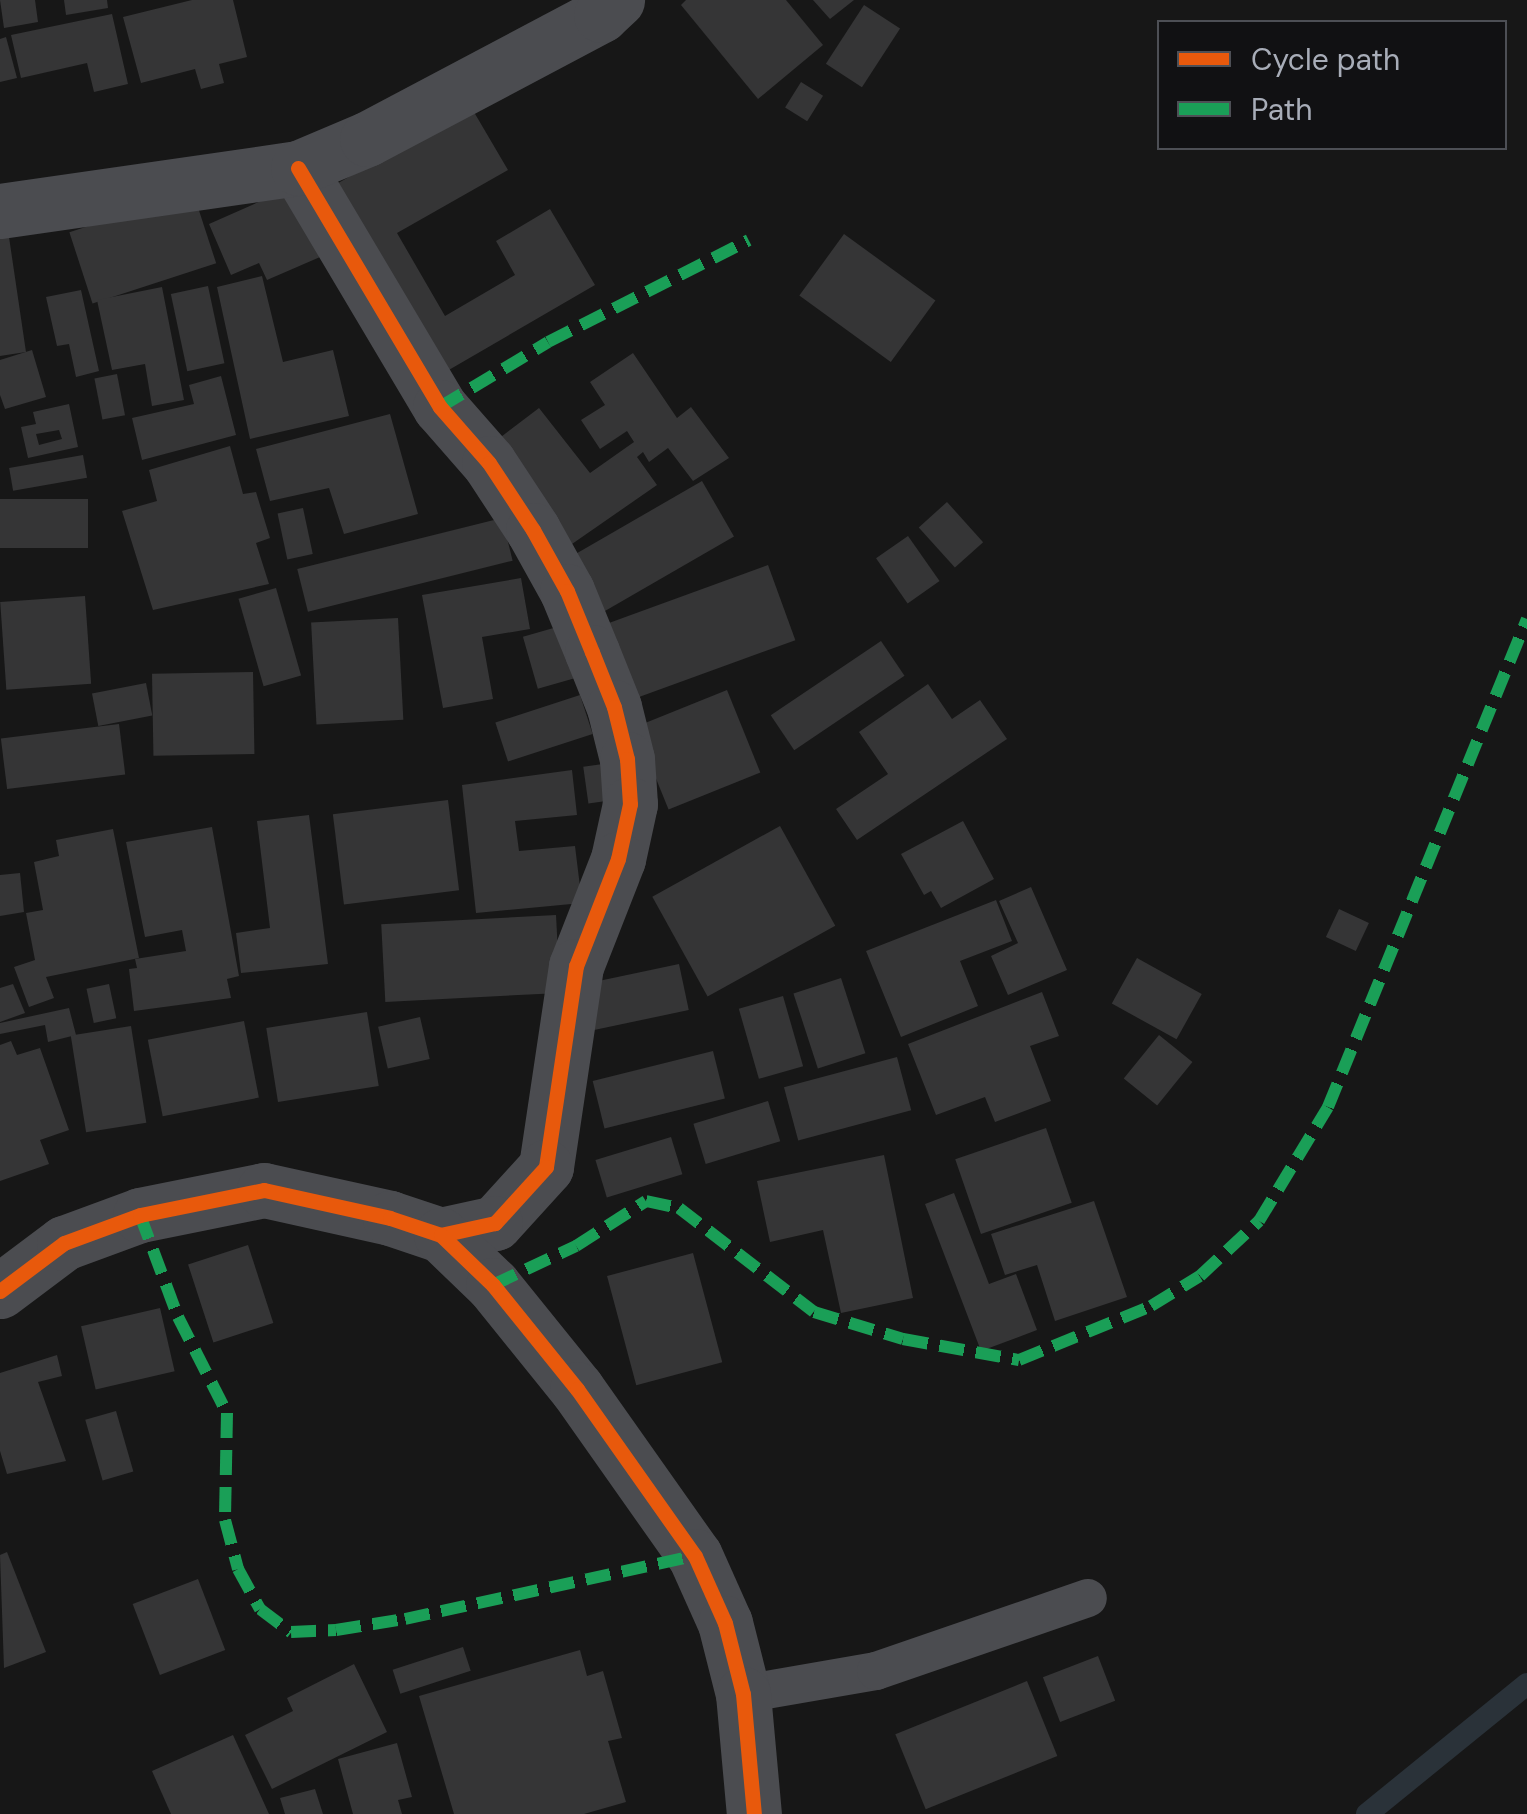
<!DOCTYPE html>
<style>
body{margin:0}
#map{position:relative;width:1527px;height:1814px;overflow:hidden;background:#171717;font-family:"DM Sans",sans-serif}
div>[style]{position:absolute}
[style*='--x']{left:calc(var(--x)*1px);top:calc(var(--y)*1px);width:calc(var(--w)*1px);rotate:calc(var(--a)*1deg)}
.stream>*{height:22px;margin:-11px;padding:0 11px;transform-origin:11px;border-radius:11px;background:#2a3239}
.building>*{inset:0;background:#353536;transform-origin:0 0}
.lane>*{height:38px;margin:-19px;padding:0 19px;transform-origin:19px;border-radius:19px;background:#4b4c50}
.street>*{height:55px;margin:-27.5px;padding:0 27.5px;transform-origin:27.5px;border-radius:27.5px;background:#4b4c50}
.quiet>*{height:12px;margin-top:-6px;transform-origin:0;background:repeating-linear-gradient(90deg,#1a9f57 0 25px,transparent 0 37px)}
.cycleway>*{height:15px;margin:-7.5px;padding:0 7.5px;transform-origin:7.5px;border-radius:7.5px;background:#e8590c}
span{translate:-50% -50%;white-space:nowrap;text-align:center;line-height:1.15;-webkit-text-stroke:8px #111113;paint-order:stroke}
.legend{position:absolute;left:1157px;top:20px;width:350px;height:130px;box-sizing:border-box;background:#111113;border:2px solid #4d4f55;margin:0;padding:12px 18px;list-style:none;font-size:30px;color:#a8adb8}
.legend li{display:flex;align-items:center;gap:20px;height:50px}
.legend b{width:50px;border:2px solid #4d4f55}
</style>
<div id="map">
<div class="stream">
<i style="--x:1367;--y:1814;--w:206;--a:-39.1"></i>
</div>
<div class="building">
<i style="clip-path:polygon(0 0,35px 0,38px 22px,4px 28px)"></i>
<i style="clip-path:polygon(64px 0,107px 0,108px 8px,66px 15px)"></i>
<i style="clip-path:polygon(192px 0,233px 0,247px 57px,219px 64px,224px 83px,201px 89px,195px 69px,141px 83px,123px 17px)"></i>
<i style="clip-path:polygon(686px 0,786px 0,823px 45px,758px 99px,681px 5px)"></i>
<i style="clip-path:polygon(813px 0,854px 0,830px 19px)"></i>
<i style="left:864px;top:5px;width:43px;height:70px;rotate:33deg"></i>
<i style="clip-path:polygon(112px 14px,128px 84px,94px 92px,87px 63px,21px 78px,11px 35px)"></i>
<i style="clip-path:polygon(6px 37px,17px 78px,0 82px,0 39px)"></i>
<i style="left:801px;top:82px;width:26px;height:30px;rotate:32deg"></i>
<i style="clip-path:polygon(471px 107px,508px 170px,397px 233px,445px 316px,515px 275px,496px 241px,550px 209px,595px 285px,435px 378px,326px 190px)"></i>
<i style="clip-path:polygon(297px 185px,327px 254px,267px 280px,259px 263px,231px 275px,209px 224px)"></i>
<i style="left:193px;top:192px;width:75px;height:130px;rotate:72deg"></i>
<i style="clip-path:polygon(5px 210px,26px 352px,0 356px,0 211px)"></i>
<i style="left:844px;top:234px;width:113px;height:76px;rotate:36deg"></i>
<i style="clip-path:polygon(262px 276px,283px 362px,333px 350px,349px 416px,250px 439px,217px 287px)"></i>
<i style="left:208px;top:286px;width:79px;height:38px;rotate:78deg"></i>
<i style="clip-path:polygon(162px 287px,184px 400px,152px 406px,145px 364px,112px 370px,97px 300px)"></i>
<i style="clip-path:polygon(81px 290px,99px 371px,76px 377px,69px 344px,57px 346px,46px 297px)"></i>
<i style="clip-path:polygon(32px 350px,46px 397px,5px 409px,0 395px,0 360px)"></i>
<i style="clip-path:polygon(633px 353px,677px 418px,691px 407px,729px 458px,693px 481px,668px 448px,649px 462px,643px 452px,637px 457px,657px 485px,572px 544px,493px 443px,539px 408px,590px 473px,634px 442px,627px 431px,600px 449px,581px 420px,605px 405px,590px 382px)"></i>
<i style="left:117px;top:374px;width:42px;height:23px;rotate:79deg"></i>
<i style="clip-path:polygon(221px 376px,236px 435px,142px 460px,132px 418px,194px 404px,189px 385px)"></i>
<i style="clip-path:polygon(evenodd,69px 404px,78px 447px,28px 458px,21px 427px,36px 424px,33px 412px,69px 404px,59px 430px,62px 439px,39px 445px,36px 434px,59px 430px)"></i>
<i style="clip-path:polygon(390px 414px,418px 514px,344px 534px,329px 488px,270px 501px,256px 449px)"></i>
<i style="clip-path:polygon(230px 446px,243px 494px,256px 492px,270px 538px,256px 543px,269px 584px,153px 610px,122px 511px,157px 501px,149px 470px)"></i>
<i style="left:83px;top:455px;width:23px;height:75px;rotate:80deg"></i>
<i style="left:702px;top:481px;width:64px;height:150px;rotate:60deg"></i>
<i style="left:0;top:499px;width:88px;height:49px"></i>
<i style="left:947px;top:502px;width:54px;height:38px;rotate:48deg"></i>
<i style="left:303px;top:508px;width:47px;height:26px;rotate:78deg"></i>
<i style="left:502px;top:518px;width:44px;height:211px;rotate:76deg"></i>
<i style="left:908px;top:536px;width:55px;height:39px;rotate:55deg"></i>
<i style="left:768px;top:565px;width:80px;height:170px;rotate:70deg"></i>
<i style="clip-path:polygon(521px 578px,530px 629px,482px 637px,493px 699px,443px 708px,422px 595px)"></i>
<i style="left:276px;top:588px;width:91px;height:39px;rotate:74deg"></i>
<i style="left:85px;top:596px;width:88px;height:85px;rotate:86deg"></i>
<i style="left:398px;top:618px;width:102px;height:87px;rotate:87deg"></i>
<i style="left:571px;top:623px;width:54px;height:50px;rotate:74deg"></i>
<i style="left:881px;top:641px;width:42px;height:133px;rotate:56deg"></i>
<i style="left:253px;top:672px;width:82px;height:101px;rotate:89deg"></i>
<i style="left:146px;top:683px;width:33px;height:55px;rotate:79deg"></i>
<i style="clip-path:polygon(928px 684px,952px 719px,980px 700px,1007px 739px,857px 840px,836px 809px,888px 774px,859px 732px)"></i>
<i style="left:727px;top:690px;width:89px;height:99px;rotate:68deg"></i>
<i style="left:580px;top:695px;width:41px;height:89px;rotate:72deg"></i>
<i style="left:119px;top:724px;width:51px;height:119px;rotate:83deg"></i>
<i style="left:610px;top:763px;width:37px;height:27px;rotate:82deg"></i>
<i style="clip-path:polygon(572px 770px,577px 815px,515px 821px,519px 851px,575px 846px,582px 903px,476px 913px,462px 785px)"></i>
<i style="left:448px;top:800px;width:91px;height:116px;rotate:83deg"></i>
<i style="clip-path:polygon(309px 815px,328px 964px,241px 973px,236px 933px,270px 928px,257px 821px)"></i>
<i style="clip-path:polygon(963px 821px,994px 879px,941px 908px,931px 891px,924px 895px,901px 854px)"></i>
<i style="left:780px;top:826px;width:114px;height:146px;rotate:61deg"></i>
<i style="clip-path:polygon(212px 827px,239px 976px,227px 979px,231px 998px,134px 1011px,129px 969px,137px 968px,135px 959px,186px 951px,182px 930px,145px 937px,126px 842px)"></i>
<i style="clip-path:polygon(113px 829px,139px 958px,46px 977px,54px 998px,29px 1007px,14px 967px,35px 960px,26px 913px,43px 910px,34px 862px,59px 856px,56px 840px)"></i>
<i style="clip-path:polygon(20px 873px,24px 912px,0 916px,0 875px)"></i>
<i style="clip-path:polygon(1031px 887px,1067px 970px,1008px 995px,991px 956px,1018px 943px,999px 901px)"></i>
<i style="clip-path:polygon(996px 900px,1012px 941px,960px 961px,978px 1006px,901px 1037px,866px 951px)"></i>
<i style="left:1339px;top:909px;width:33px;height:31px;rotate:25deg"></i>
<i style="left:556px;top:915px;width:78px;height:175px;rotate:87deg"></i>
<i style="left:1137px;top:958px;width:74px;height:52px;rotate:29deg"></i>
<i style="left:679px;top:964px;width:47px;height:104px;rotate:78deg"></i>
<i style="left:841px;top:978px;width:79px;height:50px;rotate:72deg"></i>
<i style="clip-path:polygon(13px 984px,25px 1013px,0 1022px,0 988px)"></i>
<i style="left:109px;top:984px;width:35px;height:23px;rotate:78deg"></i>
<i style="clip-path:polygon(1042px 992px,1059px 1036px,1030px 1046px,1051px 1101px,995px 1122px,985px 1097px,936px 1115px,908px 1044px)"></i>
<i style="left:783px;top:996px;width:73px;height:46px;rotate:74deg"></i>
<i style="clip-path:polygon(69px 1008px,76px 1035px,48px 1042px,45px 1025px,0 1034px,0 1023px)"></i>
<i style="left:367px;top:1012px;width:75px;height:102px;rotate:81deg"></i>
<i style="left:420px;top:1017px;width:43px;height:43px;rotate:77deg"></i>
<i style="left:244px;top:1021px;width:78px;height:98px;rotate:79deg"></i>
<i style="left:131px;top:1026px;width:98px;height:61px;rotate:81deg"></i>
<i style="left:1159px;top:1035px;width:43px;height:56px;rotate:39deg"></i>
<i style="clip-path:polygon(11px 1041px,17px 1055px,40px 1048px,69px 1130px,40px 1140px,49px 1164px,0 1181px,0 1045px)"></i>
<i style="left:713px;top:1051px;width:49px;height:124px;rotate:76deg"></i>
<i style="left:897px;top:1057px;width:55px;height:117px;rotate:75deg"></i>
<i style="left:768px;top:1101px;width:42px;height:78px;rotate:73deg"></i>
<i style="left:1046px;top:1128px;width:79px;height:96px;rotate:71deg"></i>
<i style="left:671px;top:1137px;width:39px;height:79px;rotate:73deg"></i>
<i style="clip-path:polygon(884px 1155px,913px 1298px,841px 1313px,823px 1230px,770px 1242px,757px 1181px)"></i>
<i style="clip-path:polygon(954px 1193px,989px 1284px,1016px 1274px,1037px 1330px,981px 1351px,925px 1204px)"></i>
<i style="clip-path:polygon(1094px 1201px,1127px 1297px,1055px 1321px,1037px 1265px,1005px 1275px,991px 1234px)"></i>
<i style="left:248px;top:1245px;width:82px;height:63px;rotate:72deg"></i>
<i style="left:693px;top:1253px;width:113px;height:89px;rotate:75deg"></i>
<i style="left:160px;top:1308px;width:65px;height:81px;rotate:77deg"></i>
<i style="clip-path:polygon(57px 1355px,62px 1376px,38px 1382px,66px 1461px,7px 1474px,0 1451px,0 1373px)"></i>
<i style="left:116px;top:1411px;width:63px;height:32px;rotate:74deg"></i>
<i style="clip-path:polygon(7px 1552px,46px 1652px,4px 1668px,0 1555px)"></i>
<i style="left:198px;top:1579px;width:76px;height:70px;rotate:69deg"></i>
<i style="left:463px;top:1647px;width:25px;height:74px;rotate:72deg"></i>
<i style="clip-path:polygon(580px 1650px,587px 1676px,603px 1671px,622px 1738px,608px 1741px,626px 1802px,584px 1814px,454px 1814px,419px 1696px)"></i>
<i style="left:1098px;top:1656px;width:48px;height:59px;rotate:69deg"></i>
<i style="clip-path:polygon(354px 1664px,387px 1732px,272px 1789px,245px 1735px,293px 1711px,287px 1698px)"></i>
<i style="left:1027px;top:1681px;width:81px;height:142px;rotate:68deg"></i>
<i style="clip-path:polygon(233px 1735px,269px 1814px,171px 1814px,152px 1771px)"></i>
<i style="clip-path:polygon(397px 1743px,412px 1797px,398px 1800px,402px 1814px,353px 1814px,338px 1759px)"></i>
<i style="clip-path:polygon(315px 1789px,323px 1814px,285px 1814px,280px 1798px)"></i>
</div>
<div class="lane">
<i style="--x:743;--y:1694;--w:135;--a:-9.8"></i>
<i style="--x:876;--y:1671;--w:224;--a:-19"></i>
</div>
<div class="street">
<i style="--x:298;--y:168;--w:278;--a:59.3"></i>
<i style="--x:440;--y:407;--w:74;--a:48.8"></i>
<i style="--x:489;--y:463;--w:80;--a:56.7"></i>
<i style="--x:533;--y:530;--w:70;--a:60.9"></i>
<i style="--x:567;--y:591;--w:66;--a:67.7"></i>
<i style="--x:592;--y:652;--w:59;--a:68.2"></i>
<i style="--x:614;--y:707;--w:54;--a:76"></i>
<i style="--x:627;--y:759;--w:45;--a:86.2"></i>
<i style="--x:630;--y:804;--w:56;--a:102.3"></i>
<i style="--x:618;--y:859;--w:115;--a:111.4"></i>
<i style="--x:576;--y:966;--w:203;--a:98.5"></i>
<i style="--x:546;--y:1167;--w:76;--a:132.3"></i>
<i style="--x:495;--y:1223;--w:55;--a:167.5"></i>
<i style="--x:0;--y:211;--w:301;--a:-8.2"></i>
<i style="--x:298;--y:168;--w:75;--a:-22.8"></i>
<i style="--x:367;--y:139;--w:265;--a:-27.9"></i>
<i style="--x:601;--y:15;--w:22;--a:-43"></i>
<i style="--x:0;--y:1291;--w:80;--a:-36.9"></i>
<i style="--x:64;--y:1243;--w:81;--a:-20.2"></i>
<i style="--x:140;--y:1215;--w:126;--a:-11.4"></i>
<i style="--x:264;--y:1190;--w:129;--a:12.5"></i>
<i style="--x:390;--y:1218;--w:54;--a:18.4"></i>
<i style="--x:441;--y:1235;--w:72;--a:43.9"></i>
<i style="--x:493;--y:1285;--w:134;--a:51.1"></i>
<i style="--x:577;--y:1389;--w:204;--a:54.8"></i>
<i style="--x:695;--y:1556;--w:73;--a:65.9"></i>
<i style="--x:725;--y:1623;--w:73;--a:75.8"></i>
<i style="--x:743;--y:1694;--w:121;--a:84.8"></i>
</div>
<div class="quiet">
<i style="--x:440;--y:407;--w:126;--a:-31"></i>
<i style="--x:548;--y:342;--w:225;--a:-26.9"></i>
<i style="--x:140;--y:1215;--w:109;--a:69.6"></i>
<i style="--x:178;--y:1317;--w:108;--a:63"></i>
<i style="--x:227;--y:1413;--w:107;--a:91.1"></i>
<i style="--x:225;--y:1520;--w:51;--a:75.1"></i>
<i style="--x:238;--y:1569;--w:46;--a:61.2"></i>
<i style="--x:260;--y:1609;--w:39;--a:37"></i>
<i style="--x:291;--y:1632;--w:45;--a:-2.5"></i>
<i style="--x:336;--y:1630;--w:70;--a:-9.1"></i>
<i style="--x:405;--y:1619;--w:297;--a:-12.3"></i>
<i style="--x:493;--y:1285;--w:92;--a:-25.2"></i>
<i style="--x:576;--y:1246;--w:83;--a:-32.7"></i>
<i style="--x:646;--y:1201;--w:34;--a:12"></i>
<i style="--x:679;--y:1208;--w:170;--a:37.6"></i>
<i style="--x:814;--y:1312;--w:93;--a:16.9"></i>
<i style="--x:903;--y:1339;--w:118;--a:10.3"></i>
<i style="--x:1019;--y:1360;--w:143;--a:-22.2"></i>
<i style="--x:1151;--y:1306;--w:57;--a:-31.5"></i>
<i style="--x:1200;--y:1276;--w:81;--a:-43"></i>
<i style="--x:1259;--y:1221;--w:133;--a:-58.8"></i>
<i style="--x:1328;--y:1107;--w:527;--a:-67.82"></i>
</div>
<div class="cycleway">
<i style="--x:298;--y:168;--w:278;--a:59.3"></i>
<i style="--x:440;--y:407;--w:74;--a:48.8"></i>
<i style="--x:489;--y:463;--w:80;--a:56.7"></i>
<i style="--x:533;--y:530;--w:70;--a:60.9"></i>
<i style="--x:567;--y:591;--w:66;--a:67.7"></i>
<i style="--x:592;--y:652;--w:59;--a:68.2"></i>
<i style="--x:614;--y:707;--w:54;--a:76"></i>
<i style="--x:627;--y:759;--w:45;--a:86.2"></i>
<i style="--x:630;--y:804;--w:56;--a:102.3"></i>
<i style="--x:618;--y:859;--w:115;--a:111.4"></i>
<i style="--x:576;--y:966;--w:203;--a:98.5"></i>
<i style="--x:546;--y:1167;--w:76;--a:132.3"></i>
<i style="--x:495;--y:1223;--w:55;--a:167.5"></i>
<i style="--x:0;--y:1291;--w:80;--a:-36.9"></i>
<i style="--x:64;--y:1243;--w:81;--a:-20.2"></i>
<i style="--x:140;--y:1215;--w:126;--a:-11.4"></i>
<i style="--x:264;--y:1190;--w:129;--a:12.5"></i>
<i style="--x:390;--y:1218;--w:54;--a:18.4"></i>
<i style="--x:441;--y:1235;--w:72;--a:43.9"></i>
<i style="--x:493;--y:1285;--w:134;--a:51.1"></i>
<i style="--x:577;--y:1389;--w:204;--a:54.8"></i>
<i style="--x:695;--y:1556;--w:73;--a:65.9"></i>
<i style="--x:725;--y:1623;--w:73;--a:75.8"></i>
<i style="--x:743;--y:1694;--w:121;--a:84.8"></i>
</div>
<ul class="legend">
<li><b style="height:12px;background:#e8590c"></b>Cycle path</li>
<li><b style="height:12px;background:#1a9f57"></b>Path</li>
</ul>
</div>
